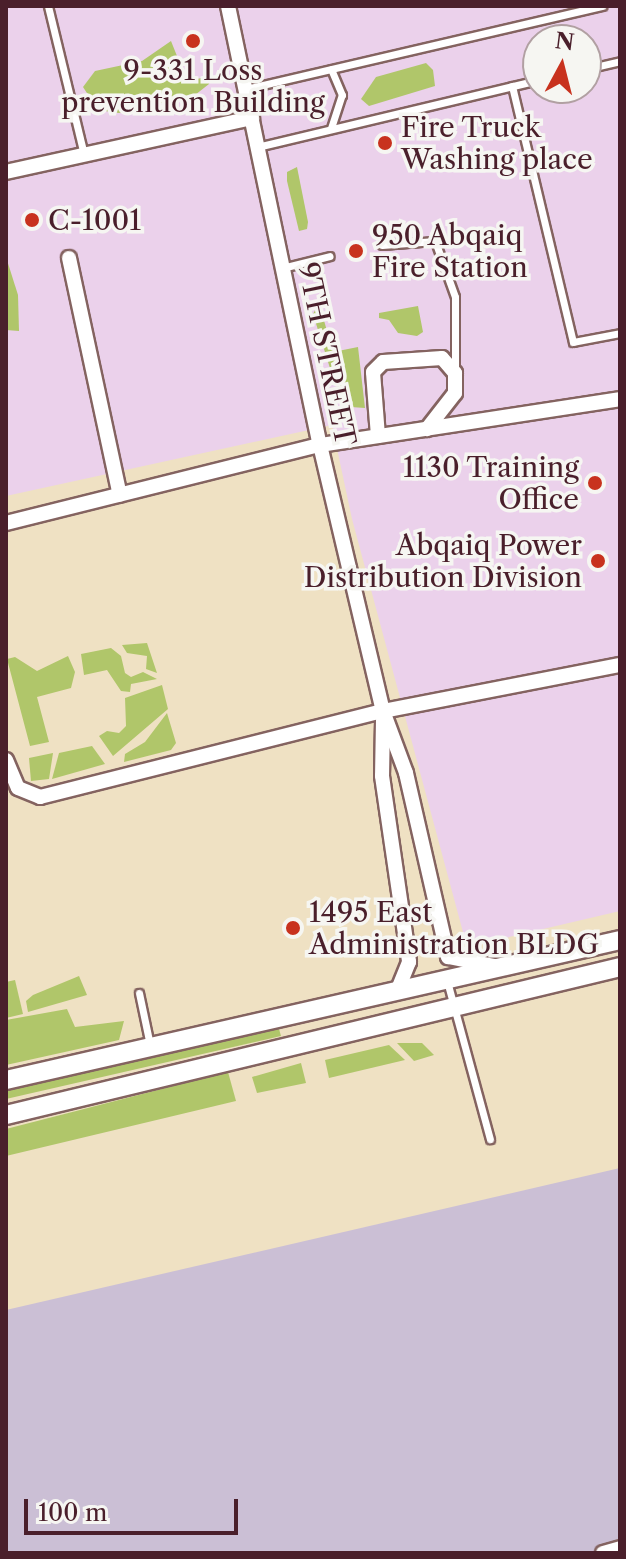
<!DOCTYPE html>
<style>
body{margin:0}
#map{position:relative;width:626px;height:1559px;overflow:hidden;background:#efe1c3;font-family:"Libre Caslon Text",serif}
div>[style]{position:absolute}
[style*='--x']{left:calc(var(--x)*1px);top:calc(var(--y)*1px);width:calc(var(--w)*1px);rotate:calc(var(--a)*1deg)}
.built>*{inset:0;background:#ebd1eb}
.industrial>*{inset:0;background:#cbbfd5}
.green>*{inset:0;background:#b0c66a}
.roads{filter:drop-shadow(2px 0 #846360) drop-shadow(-2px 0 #846360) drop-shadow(0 2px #846360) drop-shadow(0 -2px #846360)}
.service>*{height:7px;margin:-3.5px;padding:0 3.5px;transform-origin:3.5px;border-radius:3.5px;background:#fff}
.minor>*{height:14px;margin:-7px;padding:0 7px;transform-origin:7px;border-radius:7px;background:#fff}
.tertiary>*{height:18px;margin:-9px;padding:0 9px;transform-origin:9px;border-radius:9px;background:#fff}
.dots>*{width:22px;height:22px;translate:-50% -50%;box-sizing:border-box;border:4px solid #f6f6f2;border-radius:50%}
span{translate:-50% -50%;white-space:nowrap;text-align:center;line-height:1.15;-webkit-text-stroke:7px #f6f6f2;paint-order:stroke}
.poi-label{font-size:28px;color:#4a1f2b}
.left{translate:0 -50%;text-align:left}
.right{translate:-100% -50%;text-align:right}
.street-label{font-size:28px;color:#4a1f2b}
.frame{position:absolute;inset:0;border:8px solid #4a1f2b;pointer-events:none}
.north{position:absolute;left:522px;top:24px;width:80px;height:80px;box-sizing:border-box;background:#f6f6f2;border:2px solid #b1a0a2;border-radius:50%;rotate:7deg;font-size:22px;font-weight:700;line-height:32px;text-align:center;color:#4a1f2b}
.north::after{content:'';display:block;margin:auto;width:28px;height:36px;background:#c8321e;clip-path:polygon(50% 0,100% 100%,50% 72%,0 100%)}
.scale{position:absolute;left:24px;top:1499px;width:214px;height:36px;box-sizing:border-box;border:4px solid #4a1f2b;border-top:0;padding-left:10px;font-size:24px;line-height:28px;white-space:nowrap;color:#4a1f2b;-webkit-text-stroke:6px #f6f6f2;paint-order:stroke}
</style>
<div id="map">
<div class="built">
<i style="clip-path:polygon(evenodd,6px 6px,620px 6px,620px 911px,467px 947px,352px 519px,332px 425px,6px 496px,6px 6px,538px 40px,586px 40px,586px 88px,538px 88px,538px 40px)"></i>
</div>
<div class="industrial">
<i style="clip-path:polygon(620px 1168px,620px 1553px,6px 1553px,6px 1310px)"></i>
</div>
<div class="green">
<i style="clip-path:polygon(171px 41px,187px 81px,211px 76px,209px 84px,195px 95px,119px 113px,98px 110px,83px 87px,95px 71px,142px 61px)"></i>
<i style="clip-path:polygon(426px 63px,433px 70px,435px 86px,369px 106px,361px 99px,376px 77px)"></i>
<i style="clip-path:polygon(297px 167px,308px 222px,307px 229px,299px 231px,287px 181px,287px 172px)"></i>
<i style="clip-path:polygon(6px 257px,18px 295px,19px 331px,6px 330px)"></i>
<i style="clip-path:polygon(319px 303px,333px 352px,358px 347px,365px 408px,351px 407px,334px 381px,313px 314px)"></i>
<i style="clip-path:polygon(418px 306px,423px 332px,417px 336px,398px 333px,389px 320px,379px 318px,379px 313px)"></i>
<i style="clip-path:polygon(147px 643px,157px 673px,146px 669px,147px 656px,127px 653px,122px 645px)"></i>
<i style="clip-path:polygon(111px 648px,121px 656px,125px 673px,131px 677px,143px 672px,157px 679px,131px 684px,130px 692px,121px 691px,107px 670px,84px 675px,81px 654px)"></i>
<i style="clip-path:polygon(68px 656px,75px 672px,71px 688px,37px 697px,49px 742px,30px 746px,7px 659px,15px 657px,37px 671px)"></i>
<i style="clip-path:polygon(162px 685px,168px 709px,113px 756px,99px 736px,107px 731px,119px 733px,126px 726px,125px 698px)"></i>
<i style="clip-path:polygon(167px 713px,176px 743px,171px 750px,124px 762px,125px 754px,145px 742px)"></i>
<i style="clip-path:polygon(92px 746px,105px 764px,52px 779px,59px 753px)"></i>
<i style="clip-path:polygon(53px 753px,49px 779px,31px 781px,29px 758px)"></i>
<i style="clip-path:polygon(79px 976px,87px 995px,28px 1012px,26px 1001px,33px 995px)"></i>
<i style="clip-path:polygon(15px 980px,23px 1014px,6px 1018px,6px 982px)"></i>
<i style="clip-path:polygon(67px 1009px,75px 1027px,124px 1021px,119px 1040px,6px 1065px,6px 1020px)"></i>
<i style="clip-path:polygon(279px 1029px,281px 1036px,6px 1099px,6px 1086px)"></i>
<i style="clip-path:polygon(397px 1043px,422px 1043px,434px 1055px,414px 1061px)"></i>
<i style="clip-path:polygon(389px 1045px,405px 1060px,329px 1078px,325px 1060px)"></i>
<i style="clip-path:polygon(301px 1063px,306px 1083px,257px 1093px,252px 1077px)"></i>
<i style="clip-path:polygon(228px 1072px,236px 1101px,6px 1156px,6px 1129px)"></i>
</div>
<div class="roads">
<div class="service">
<i style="--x:48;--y:6;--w:153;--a:76.4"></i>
<i style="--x:586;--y:69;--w:35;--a:-13"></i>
<i style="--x:512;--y:86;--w:263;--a:76.6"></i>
<i style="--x:573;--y:342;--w:48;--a:-10.8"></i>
<i style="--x:245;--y:89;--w:367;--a:-13.1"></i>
<i style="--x:331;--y:128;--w:35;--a:-72"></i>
<i style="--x:342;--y:95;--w:28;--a:-113"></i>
<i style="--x:257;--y:147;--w:289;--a:-13.4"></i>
<i style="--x:382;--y:245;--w:53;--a:-4.3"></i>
<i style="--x:435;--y:241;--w:59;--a:70.3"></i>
<i style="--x:455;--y:297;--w:74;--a:90"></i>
<i style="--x:282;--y:268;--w:49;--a:-14"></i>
<i style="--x:447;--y:981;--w:164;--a:74.8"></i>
<i style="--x:139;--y:993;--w:53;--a:78.1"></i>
</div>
<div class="minor">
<i style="--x:228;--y:6;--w:449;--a:78.2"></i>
<i style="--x:320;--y:445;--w:273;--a:76.7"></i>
<i style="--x:383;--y:711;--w:66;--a:69.6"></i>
<i style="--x:406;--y:773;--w:189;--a:77.1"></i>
<i style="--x:448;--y:957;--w:57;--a:11.1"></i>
<i style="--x:6;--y:172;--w:252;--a:-12.4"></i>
<i style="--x:69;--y:258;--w:242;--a:77.9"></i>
<i style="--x:378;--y:436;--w:64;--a:-94.5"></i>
<i style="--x:373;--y:372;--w:14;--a:-45"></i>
<i style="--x:383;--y:362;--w:59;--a:-3.9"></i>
<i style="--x:442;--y:358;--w:20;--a:49"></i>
<i style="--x:455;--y:373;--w:20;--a:90"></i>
<i style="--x:455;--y:393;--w:46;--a:127.9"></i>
<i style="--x:6;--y:523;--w:324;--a:-14"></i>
<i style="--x:320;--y:445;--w:304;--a:-8.7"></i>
<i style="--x:383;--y:720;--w:56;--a:91"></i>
<i style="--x:382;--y:776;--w:188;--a:81.7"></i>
<i style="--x:409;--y:962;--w:32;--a:112"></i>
<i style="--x:6;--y:760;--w:30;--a:67"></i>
<i style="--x:18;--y:788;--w:24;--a:22"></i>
<i style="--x:40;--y:797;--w:354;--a:-14.1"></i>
<i style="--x:383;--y:711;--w:241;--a:-11"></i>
<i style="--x:603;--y:1553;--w:18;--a:-16"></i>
</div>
<div class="tertiary">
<i style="--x:6;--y:1080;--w:630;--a:-12.84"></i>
<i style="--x:6;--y:1115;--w:632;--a:-13.55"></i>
</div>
</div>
<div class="dots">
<i style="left:193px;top:41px;background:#c8321e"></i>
<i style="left:385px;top:143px;background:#c8321e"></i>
<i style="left:32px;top:220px;background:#c8321e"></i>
<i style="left:356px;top:251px;background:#c8321e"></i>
<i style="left:595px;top:483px;background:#c8321e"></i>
<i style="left:598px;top:561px;background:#c8321e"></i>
<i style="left:293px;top:928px;background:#c8321e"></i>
</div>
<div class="poi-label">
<span style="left:193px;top:86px">9-331 Loss<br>prevention Building</span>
<span class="left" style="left:401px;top:143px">Fire Truck<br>Washing place</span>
<span class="left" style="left:48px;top:220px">C-1001</span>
<span class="left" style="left:372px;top:251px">950 Abqaiq<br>Fire Station</span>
<span class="right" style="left:579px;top:483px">1130 Training<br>Office</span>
<span class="right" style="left:582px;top:561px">Abqaiq Power<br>Distribution Division</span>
<span class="left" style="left:309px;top:928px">1495 East<br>Administration BLDG</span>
</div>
<div class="street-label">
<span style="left:327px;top:354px;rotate:78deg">9TH STREET</span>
</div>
<div class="frame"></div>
<div class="north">N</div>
<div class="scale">100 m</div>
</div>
